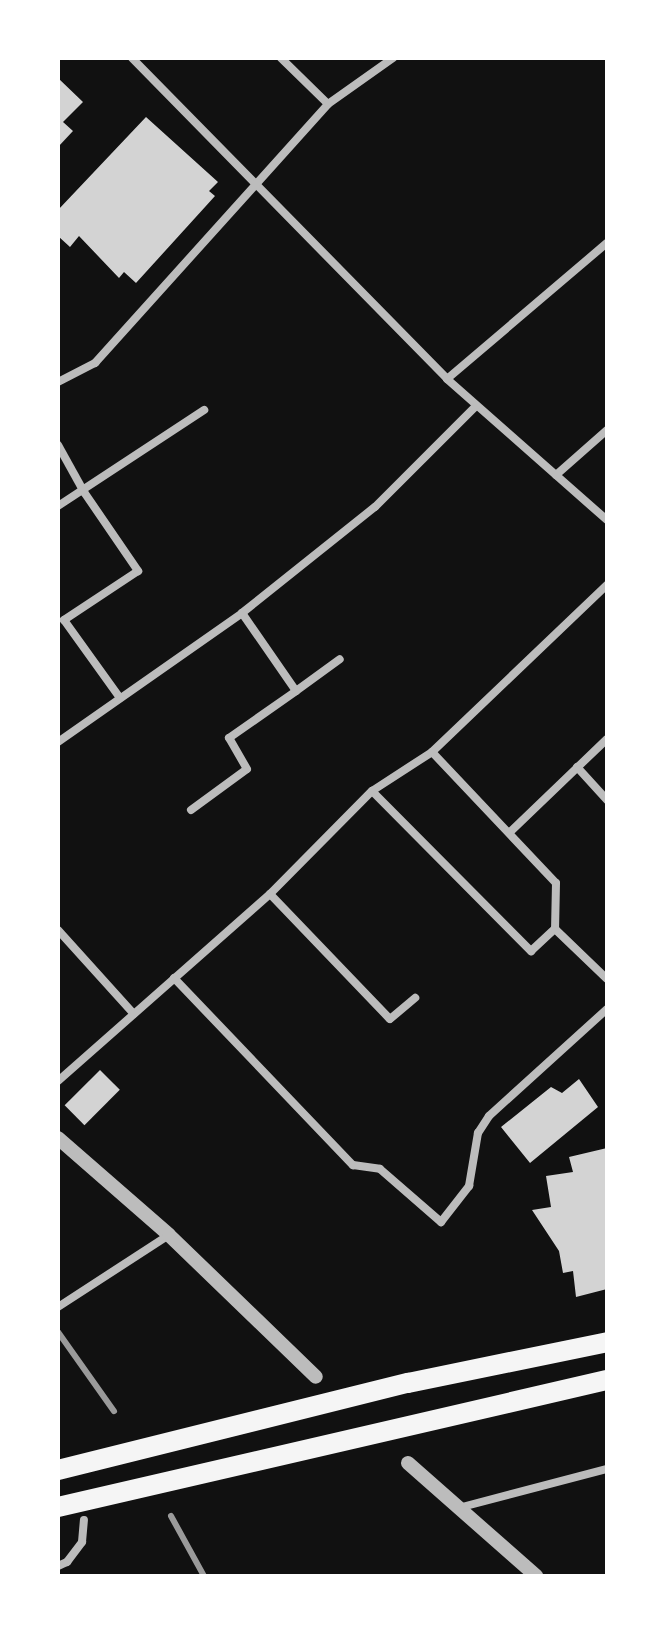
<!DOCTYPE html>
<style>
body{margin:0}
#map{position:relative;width:665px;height:1634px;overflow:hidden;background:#111;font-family:Spectral,serif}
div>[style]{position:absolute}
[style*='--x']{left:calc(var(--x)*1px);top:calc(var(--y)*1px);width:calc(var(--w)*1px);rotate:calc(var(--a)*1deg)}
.building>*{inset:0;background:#d3d3d3;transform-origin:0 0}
.minor>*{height:8px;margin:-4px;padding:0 4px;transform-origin:4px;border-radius:4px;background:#bcbcbc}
.tertiary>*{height:14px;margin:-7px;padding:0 7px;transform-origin:7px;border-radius:7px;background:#bcbcbc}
.motorway>*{height:20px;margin:-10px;padding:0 10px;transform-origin:10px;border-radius:10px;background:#f5f5f5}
.rail>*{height:6px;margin:-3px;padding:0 3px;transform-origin:3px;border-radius:3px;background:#9a9a9a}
span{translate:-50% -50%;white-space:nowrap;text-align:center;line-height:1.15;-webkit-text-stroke:6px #fff;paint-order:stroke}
.frame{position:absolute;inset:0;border:60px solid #fff;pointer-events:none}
</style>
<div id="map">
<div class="building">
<i style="clip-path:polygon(58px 78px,83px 102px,63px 122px,73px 131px,58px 147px)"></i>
<i style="clip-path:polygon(146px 117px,218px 182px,209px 191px,215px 196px,136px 283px,124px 272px,119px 278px,79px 236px,70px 247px,58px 236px,58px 210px)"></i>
<i style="left:100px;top:1070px;width:28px;height:50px;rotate:45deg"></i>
<i style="clip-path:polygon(579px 1079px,598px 1107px,530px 1163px,501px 1127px,551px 1087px,562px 1093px)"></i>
<i style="clip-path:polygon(607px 1148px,607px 1289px,576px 1297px,573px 1271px,563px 1273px,559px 1251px,532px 1210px,551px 1207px,546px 1176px,573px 1172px,569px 1157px)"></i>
</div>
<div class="minor">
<i style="--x:132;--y:58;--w:450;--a:45.5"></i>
<i style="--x:447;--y:379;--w:213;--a:41.4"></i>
<i style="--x:328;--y:104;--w:80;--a:-35.3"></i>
<i style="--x:447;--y:379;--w:210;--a:-40.4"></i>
<i style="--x:58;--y:382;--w:42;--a:-27.2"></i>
<i style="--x:95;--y:363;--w:348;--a:-48"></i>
<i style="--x:328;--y:104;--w:66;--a:-135.6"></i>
<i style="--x:58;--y:445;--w:54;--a:61"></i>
<i style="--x:84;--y:492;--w:96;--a:55.6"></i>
<i style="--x:138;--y:571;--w:89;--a:146.5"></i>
<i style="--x:64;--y:620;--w:96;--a:54.3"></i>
<i style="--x:556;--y:475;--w:68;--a:-41.4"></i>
<i style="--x:58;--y:506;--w:175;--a:-33.3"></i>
<i style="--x:296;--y:691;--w:54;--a:-36"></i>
<i style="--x:58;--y:742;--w:225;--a:-35"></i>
<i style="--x:242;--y:613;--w:170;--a:-38.6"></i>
<i style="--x:375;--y:507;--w:143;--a:-45"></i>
<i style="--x:432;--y:752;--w:242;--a:-43.7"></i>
<i style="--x:577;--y:767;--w:45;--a:47.7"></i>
<i style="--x:372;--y:791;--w:226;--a:45.2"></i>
<i style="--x:531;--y:951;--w:33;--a:-43"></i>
<i style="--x:191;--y:810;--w:69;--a:-36.2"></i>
<i style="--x:247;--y:769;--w:36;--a:-120"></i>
<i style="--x:229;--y:738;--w:82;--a:-35"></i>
<i style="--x:296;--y:691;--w:95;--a:-124.7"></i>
<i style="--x:510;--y:832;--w:134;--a:-43.8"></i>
<i style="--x:270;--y:894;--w:173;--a:46.2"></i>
<i style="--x:390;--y:1019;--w:33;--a:-40"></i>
<i style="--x:58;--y:930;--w:113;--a:47.9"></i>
<i style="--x:174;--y:978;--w:259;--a:46.3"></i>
<i style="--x:353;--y:1165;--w:27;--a:8"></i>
<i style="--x:380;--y:1169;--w:81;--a:41"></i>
<i style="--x:441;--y:1222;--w:46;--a:-52.1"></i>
<i style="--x:469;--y:1186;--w:54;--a:-80.4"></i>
<i style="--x:478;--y:1133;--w:20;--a:-57"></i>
<i style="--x:489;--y:1116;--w:159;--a:-42.2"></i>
<i style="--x:58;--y:1081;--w:283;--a:-41.4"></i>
<i style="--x:270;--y:894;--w:145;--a:-45.3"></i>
<i style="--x:372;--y:791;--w:72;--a:-33"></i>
<i style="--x:432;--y:752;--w:180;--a:46.6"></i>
<i style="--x:556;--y:883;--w:46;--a:91.2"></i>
<i style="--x:555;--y:929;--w:72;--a:43.9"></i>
<i style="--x:58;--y:1307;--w:132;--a:-33"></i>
<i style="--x:462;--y:1507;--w:150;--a:-14.7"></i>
<i style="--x:58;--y:1566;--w:10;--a:-24"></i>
<i style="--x:67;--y:1562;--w:25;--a:-53"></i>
<i style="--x:82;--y:1542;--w:22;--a:-85"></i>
</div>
<div class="tertiary">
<i style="--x:58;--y:1138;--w:147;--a:41.1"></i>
<i style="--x:169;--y:1235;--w:204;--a:44"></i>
<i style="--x:408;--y:1463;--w:171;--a:41.4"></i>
</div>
<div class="motorway">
<i style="--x:58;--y:1470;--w:361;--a:-14"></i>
<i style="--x:408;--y:1383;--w:203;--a:-11.6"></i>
<i style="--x:58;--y:1507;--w:563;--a:-13.03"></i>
</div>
<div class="rail">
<i style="--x:58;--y:1332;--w:97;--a:54.7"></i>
<i style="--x:171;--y:1516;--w:68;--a:61.2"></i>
</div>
<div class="frame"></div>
</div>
